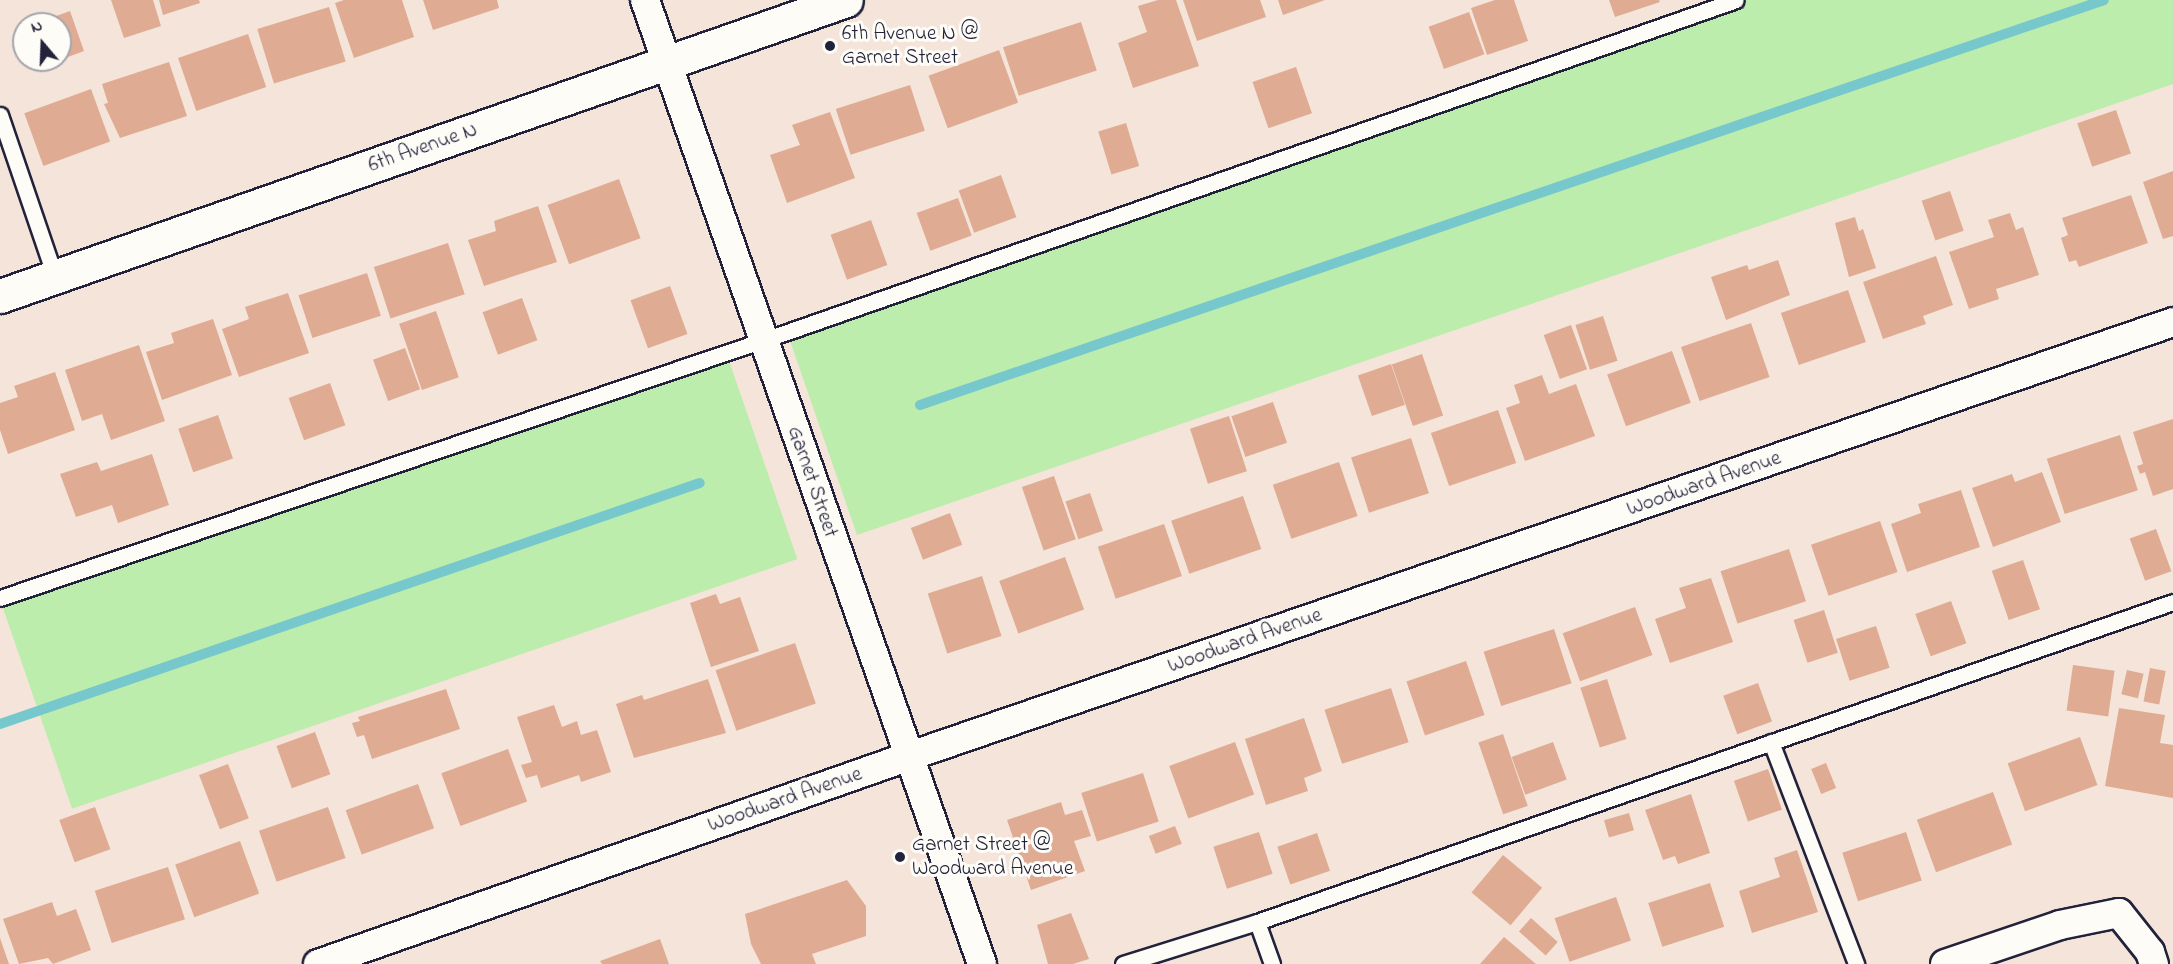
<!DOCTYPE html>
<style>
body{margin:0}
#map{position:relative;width:2173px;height:964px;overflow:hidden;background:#f4e4d9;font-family:"Indie Flower",sans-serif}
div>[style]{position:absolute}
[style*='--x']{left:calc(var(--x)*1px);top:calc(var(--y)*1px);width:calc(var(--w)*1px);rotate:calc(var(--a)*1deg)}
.green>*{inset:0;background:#bcedac;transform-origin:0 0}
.stream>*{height:10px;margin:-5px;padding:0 5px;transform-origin:5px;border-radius:5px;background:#77c8cc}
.building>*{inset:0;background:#dfac93;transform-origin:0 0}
.roads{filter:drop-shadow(2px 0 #22223b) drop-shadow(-2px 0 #22223b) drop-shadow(0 2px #22223b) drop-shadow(0 -2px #22223b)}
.lane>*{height:15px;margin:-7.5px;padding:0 7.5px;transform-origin:7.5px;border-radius:7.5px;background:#fdfcf7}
.street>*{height:28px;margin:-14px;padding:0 14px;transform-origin:14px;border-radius:14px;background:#fdfcf7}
.secondary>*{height:33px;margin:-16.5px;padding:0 16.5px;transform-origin:16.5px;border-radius:16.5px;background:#fdfcf7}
.dots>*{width:16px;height:16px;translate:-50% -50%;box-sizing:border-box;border:3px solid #fdfcf7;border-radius:50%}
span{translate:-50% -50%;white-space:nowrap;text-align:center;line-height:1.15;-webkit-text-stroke:6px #fdfcf7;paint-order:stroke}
.poi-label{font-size:21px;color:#22223b}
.left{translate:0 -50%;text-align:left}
.street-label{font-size:21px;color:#22223b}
.north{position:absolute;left:12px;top:12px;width:60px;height:60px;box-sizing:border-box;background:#fdfcf7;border:2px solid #a5a5ac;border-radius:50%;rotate:341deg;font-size:16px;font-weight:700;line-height:24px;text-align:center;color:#22223b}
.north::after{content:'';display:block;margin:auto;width:21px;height:27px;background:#22223b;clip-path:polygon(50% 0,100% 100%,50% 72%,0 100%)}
</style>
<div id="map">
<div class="green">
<i style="clip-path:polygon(1736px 0,2173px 0,2173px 84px,857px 535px,787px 332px)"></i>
<i style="left:726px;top:352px;width:219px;height:767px;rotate:71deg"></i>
</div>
<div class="stream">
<i style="--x:920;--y:405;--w:1251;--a:-18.88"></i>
<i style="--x:0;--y:724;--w:740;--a:-19"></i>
</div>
<div class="building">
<i style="clip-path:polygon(111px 0,153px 0,161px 26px,124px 38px)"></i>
<i style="clip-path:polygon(159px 0,199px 0,200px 3px,163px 15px)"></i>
<i style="clip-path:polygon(344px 0,402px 0,414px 37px,354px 58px,335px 3px)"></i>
<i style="clip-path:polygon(423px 0,497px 0,499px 8px,433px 30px)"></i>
<i style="clip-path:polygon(1158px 0,1176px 0,1199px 66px,1133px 88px,1118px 43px,1147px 32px,1138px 6px)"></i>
<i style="clip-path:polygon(1183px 0,1260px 0,1266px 17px,1197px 41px)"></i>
<i style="clip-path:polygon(1278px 0,1325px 0,1283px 15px)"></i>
<i style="clip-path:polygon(1495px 0,1514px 0,1528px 41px,1487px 55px,1471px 8px)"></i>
<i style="clip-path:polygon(1609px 0,1659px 0,1660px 2px,1615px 17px)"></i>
<i style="left:329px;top:7px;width:57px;height:75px;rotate:73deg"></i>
<i style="clip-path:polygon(70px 11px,84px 51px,60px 60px,60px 24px,34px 24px)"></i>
<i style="left:1469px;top:12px;width:45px;height:43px;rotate:70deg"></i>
<i style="left:1081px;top:22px;width:51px;height:82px;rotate:72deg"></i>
<i style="left:248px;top:34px;width:56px;height:74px;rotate:71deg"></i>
<i style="left:999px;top:50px;width:56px;height:75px;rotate:70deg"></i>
<i style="clip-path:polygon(169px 62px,187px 116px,120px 138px,104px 104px,108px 103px,102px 84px)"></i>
<i style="left:1296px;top:67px;width:49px;height:46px;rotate:71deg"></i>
<i style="left:910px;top:85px;width:48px;height:78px;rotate:72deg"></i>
<i style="left:91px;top:89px;width:56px;height:71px;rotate:70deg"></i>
<i style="left:2116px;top:110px;width:46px;height:41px;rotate:71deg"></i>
<i style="clip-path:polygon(830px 112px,855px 178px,787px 203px,770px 155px,800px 145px,792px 125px)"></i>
<i style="left:1126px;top:123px;width:45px;height:29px;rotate:73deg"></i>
<i style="clip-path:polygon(2173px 171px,2173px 236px,2163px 239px,2143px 182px)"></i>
<i style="left:1001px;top:175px;width:45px;height:45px;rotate:70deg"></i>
<i style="left:619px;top:179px;width:63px;height:76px;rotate:70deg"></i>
<i style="left:1950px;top:191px;width:42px;height:30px;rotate:71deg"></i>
<i style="clip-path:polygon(2131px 195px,2148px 243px,2079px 267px,2076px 260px,2069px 262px,2061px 238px,2068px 235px,2062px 218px)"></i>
<i style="left:958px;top:198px;width:40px;height:44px;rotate:70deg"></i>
<i style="clip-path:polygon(538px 206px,557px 262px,484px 286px,468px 240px,496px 231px,494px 221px)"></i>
<i style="clip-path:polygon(2010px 213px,2016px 230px,2023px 227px,2039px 275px,1996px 289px,1999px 299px,1969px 309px,1949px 252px,1994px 237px,1988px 220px)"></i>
<i style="clip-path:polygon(1855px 217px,1859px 231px,1863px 229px,1876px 268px,1849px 277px,1835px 223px)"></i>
<i style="left:871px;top:220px;width:48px;height:43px;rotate:70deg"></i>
<i style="left:448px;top:243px;width:54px;height:78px;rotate:72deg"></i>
<i style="clip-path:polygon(1936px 256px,1953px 305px,1923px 316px,1926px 324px,1883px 339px,1863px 282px)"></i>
<i style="clip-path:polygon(1778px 260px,1790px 295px,1726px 320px,1711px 277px,1747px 265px,1749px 270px)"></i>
<i style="left:367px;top:273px;width:45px;height:72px;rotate:72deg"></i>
<i style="left:670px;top:286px;width:51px;height:42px;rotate:70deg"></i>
<i style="left:1848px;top:290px;width:55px;height:71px;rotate:71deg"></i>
<i style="clip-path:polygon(288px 293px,309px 353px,239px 377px,222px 329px,249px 319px,245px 307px)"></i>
<i style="left:522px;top:298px;width:45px;height:42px;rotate:70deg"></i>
<i style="left:436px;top:311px;width:70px;height:39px;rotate:71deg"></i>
<i style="left:1603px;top:316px;width:47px;height:29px;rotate:72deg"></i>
<i style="clip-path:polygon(213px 319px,232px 375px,162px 400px,146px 352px,174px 343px,171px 333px)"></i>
<i style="left:1751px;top:323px;width:57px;height:74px;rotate:71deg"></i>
<i style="left:1571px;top:325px;width:47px;height:29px;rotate:70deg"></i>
<i style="clip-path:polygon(139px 345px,165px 421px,111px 440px,102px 414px,82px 421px,65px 370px)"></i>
<i style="left:405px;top:348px;width:44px;height:34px;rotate:70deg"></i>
<i style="left:1672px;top:351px;width:55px;height:69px;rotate:70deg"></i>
<i style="left:1422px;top:354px;width:65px;height:32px;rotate:71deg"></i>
<i style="left:1391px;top:364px;width:43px;height:35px;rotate:71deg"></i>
<i style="clip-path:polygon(55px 372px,75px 430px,8px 454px,0 430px,0 403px,18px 397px,14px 386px)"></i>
<i style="clip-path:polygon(1542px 375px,1549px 394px,1576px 384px,1595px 436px,1525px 461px,1506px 408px,1520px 403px,1514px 385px)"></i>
<i style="left:330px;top:383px;width:45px;height:44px;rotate:70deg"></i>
<i style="left:1273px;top:402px;width:43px;height:44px;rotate:71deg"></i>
<i style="left:1498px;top:410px;width:56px;height:71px;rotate:71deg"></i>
<i style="left:218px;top:415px;width:46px;height:42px;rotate:71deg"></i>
<i style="left:1229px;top:416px;width:58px;height:41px;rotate:72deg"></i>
<i style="clip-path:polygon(2173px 419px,2173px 489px,2153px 496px,2145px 472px,2140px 474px,2137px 466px,2143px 464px,2133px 432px)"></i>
<i style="left:2120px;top:435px;width:58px;height:77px;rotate:72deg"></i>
<i style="left:1411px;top:438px;width:58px;height:63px;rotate:72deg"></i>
<i style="clip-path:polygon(152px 454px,169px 505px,118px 523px,112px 505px,76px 517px,60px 474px,97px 462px,101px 471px)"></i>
<i style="left:1339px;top:462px;width:57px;height:70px;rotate:71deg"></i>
<i style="clip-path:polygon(2042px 472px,2061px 522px,1993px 547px,1972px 488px,2012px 474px,2015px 482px)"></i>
<i style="left:1054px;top:476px;width:67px;height:34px;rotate:71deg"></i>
<i style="clip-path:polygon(1961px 490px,1980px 547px,1907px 572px,1891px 524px,1921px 513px,1918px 504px)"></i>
<i style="left:1090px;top:493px;width:40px;height:26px;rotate:71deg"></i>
<i style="left:1243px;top:496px;width:56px;height:76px;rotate:71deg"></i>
<i style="left:950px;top:513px;width:34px;height:42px;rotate:69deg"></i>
<i style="left:1880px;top:521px;width:54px;height:73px;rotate:71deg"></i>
<i style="left:1164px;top:524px;width:55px;height:70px;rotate:71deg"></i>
<i style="left:2156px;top:529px;width:45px;height:28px;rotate:70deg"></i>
<i style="left:1789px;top:549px;width:55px;height:72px;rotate:72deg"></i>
<i style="left:1065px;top:557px;width:56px;height:70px;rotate:70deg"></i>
<i style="left:2023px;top:560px;width:52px;height:33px;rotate:71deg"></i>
<i style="left:982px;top:576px;width:63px;height:57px;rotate:72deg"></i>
<i style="clip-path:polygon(1711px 578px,1733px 642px,1670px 663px,1655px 619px,1686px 608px,1679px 588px)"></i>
<i style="clip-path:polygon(716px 594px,720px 604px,740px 597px,759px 651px,711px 667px,690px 603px)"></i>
<i style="left:1951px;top:601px;width:45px;height:38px;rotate:70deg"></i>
<i style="left:1635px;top:607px;width:51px;height:77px;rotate:70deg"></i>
<i style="left:1824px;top:610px;width:45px;height:32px;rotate:72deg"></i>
<i style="left:1876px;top:626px;width:44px;height:42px;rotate:72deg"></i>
<i style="left:1554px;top:629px;width:57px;height:74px;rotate:72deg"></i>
<i style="left:795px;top:643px;width:64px;height:84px;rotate:71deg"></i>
<i style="left:1466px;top:661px;width:57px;height:63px;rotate:71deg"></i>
<i style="left:2073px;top:665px;width:42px;height:46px;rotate:8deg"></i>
<i style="left:2150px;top:668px;width:16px;height:34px;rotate:11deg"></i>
<i style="left:2127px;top:670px;width:17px;height:25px;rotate:13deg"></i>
<i style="clip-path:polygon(708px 679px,726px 733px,634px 758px,616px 704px,642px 695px,644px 700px)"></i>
<i style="left:1607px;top:679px;width:63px;height:28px;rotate:72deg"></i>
<i style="left:1758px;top:683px;width:41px;height:37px;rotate:70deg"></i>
<i style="left:1391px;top:688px;width:57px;height:70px;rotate:72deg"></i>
<i style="clip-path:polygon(446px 689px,460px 729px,372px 759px,364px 735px,357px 737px,352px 723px,360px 721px,358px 717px)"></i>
<i style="clip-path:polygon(554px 705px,562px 727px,577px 721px,581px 735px,597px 730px,611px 772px,581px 782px,579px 775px,541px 788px,537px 775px,526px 778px,521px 765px,532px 762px,517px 717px)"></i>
<i style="clip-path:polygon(2119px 708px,2165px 715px,2160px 743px,2173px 745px,2173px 798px,2105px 786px)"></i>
<i style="clip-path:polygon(1304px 718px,1322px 771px,1304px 778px,1308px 791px,1266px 805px,1245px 739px)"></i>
<i style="left:315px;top:732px;width:45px;height:41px;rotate:70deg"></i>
<i style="left:1503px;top:734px;width:76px;height:26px;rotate:71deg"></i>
<i style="left:2080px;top:737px;width:51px;height:77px;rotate:70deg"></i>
<i style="left:1235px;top:742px;width:56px;height:70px;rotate:70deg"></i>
<i style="left:1553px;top:742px;width:40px;height:44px;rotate:70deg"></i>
<i style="left:508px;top:749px;width:56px;height:71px;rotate:70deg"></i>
<i style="left:1826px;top:763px;width:27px;height:16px;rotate:68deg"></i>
<i style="left:228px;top:764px;width:58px;height:31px;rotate:69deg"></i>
<i style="left:1768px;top:769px;width:43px;height:36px;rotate:71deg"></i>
<i style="left:1143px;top:773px;width:51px;height:65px;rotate:72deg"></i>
<i style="left:418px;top:784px;width:47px;height:77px;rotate:70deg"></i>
<i style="left:1993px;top:792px;width:56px;height:81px;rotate:70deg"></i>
<i style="clip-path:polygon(1691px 794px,1710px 853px,1678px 864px,1675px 856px,1663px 860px,1645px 810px)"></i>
<i style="clip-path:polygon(1061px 802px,1065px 815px,1082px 810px,1091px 836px,1074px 841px,1085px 871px,1031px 890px,1007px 820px)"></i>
<i style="left:95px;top:807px;width:45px;height:38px;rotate:70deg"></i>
<i style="left:328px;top:807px;width:54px;height:73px;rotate:71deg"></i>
<i style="left:1629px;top:813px;width:18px;height:26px;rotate:74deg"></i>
<i style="left:1175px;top:826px;width:19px;height:28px;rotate:69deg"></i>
<i style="left:1259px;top:832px;width:44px;height:48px;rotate:72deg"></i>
<i style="left:1906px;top:832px;width:51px;height:67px;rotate:72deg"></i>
<i style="left:1317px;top:833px;width:40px;height:42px;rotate:71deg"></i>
<i style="left:240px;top:841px;width:56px;height:69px;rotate:70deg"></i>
<i style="clip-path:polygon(1797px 850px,1818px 912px,1752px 933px,1739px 891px,1780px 877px,1774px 858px)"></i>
<i style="left:1503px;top:855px;width:51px;height:49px;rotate:40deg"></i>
<i style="left:168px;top:867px;width:55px;height:77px;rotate:72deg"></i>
<i style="clip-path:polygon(847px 880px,866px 906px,866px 936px,812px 954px,816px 964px,761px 964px,751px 944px,745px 914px)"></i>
<i style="left:1710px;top:883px;width:46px;height:65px;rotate:72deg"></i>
<i style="left:1616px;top:897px;width:46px;height:65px;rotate:71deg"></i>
<i style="clip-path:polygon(52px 902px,57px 916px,76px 909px,91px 950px,53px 964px,48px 958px,19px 964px,3px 919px)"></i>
<i style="clip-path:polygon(1071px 913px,1089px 959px,1073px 964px,1048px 964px,1037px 925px)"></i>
<i style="left:1531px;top:918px;width:36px;height:18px;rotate:42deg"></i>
<i style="clip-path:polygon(1504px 937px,1536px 964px,1480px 964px)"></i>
<i style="clip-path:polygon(0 939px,0 938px,9px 964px,0 964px)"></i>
<i style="clip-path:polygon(660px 939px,669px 964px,602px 964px,600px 961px)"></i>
</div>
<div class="roads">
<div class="lane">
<i style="--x:0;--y:115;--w:171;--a:71.2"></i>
<i style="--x:0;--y:598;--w:831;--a:-18.67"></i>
<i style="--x:787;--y:332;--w:1005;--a:-19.28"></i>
<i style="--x:1771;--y:742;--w:238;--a:69"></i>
<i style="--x:1257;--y:922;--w:45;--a:70.3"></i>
<i style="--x:1123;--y:964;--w:140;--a:-17.4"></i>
<i style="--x:1257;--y:922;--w:970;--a:-19.26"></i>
</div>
<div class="street">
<i style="--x:645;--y:0;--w:1021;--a:70.73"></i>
<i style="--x:318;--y:964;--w:627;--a:-19.36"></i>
<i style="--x:910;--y:756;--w:1335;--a:-18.96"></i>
<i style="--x:1945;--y:964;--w:121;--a:-18.7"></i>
<i style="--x:2060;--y:925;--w:60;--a:-11.5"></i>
<i style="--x:2119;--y:913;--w:50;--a:51.5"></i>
<i style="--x:2150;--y:952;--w:13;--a:72"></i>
</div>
<div class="secondary">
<i style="--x:0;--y:296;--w:896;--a:-19.28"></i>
</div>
</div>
<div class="dots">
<i style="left:830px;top:46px;background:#22223b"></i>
<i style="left:900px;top:857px;background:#22223b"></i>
</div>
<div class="poi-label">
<span class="left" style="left:842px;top:46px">6th Avenue N @<br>Garnet Street</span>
<span class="left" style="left:912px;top:857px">Garnet Street @<br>Woodward Avenue</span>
</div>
<div class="street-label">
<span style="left:423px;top:148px;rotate:-19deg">6th Avenue N</span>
<span style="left:812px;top:482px;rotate:71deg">Garnet Street</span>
<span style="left:1704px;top:484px;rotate:-19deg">Woodward Avenue</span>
<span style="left:1245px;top:641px;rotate:-19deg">Woodward Avenue</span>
<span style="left:785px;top:800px;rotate:-19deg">Woodward Avenue</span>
</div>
<div class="north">N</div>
</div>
